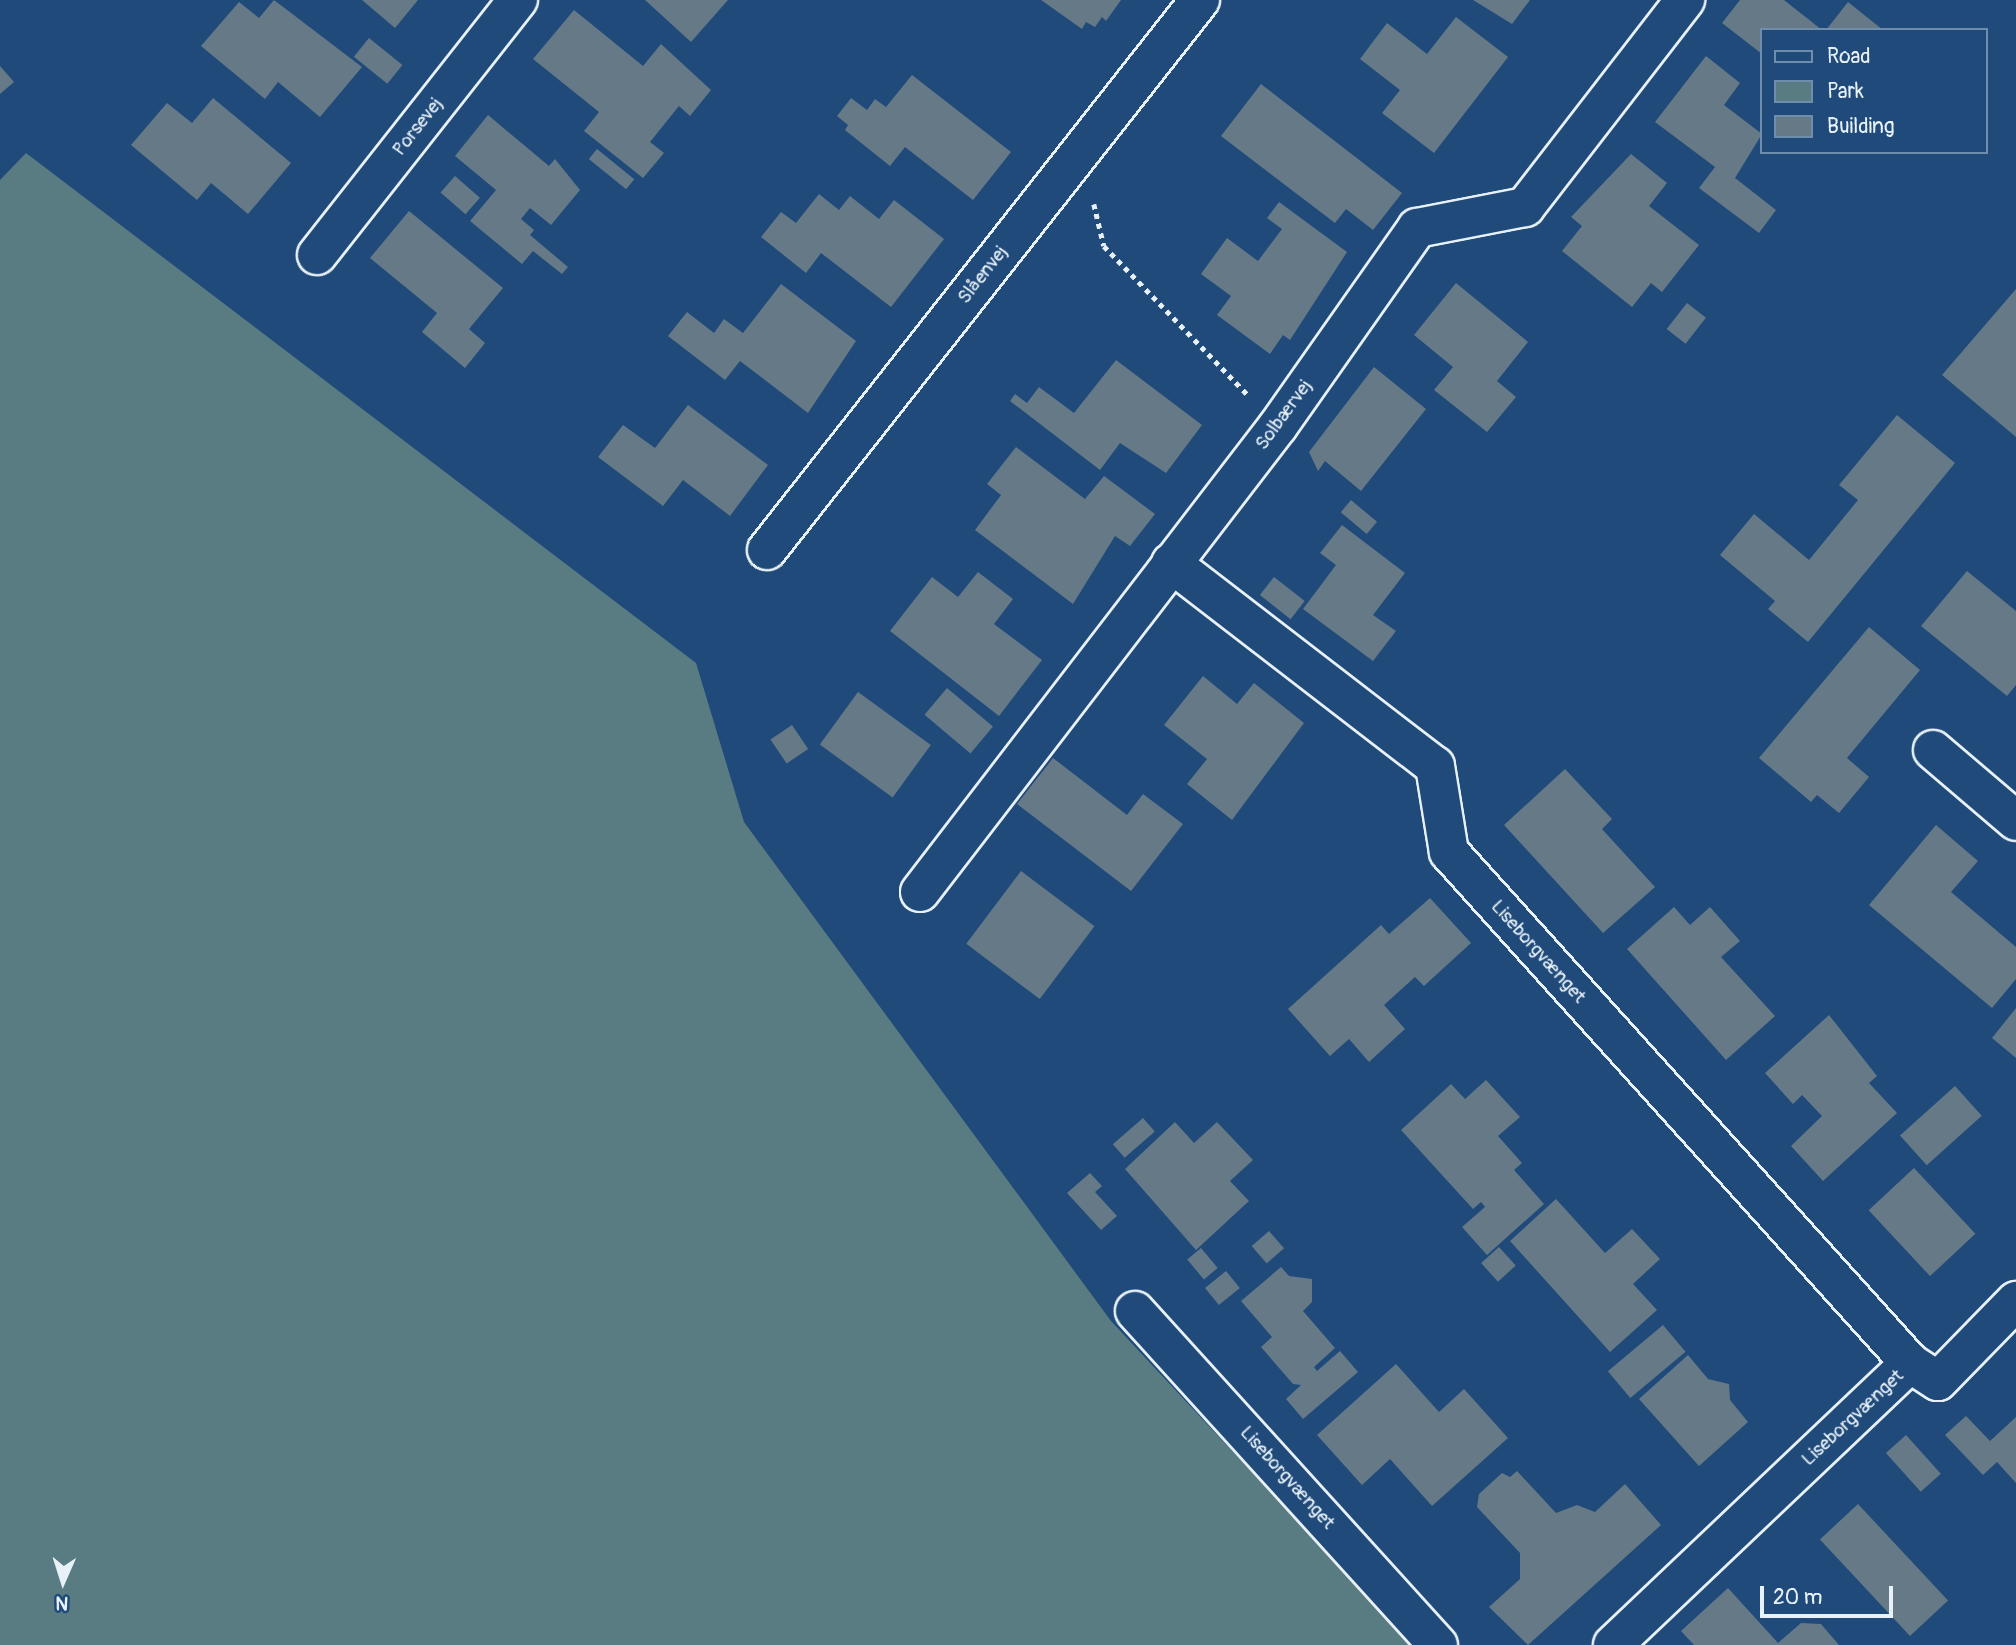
<!DOCTYPE html>
<meta charset="utf-8">
<style>
body{margin:0}
#map{position:relative;width:2016px;height:1645px;overflow:hidden;background:#1f4a7a;font-family:Pangolin,sans-serif}
div>[style]{position:absolute}
[style*='--x']{left:calc(var(--x)*1px);top:calc(var(--y)*1px);width:calc(var(--w)*1px);rotate:calc(var(--a)*1deg)}
.green>*{inset:0;background:#597c82}
.building>*{inset:0;background:#667987;transform-origin:0 0}
.path>*{height:4.5px;margin-top:-2.25px;transform-origin:0;background:repeating-linear-gradient(90deg,#e8f1f8 0 5px,transparent 0 10px)}
.roads{filter:drop-shadow(2px 0 #e8f1f8) drop-shadow(-2px 0 #e8f1f8) drop-shadow(0 2px #e8f1f8) drop-shadow(0 -2px #e8f1f8)}
.street>*{height:38px;margin:-19px;padding:0 19px;transform-origin:19px;border-radius:19px;background:#1f4a7a}
span{translate:-50% -50%;white-space:nowrap;text-align:center;line-height:1.15;-webkit-text-stroke:5px #1f4a7a;paint-order:stroke}
.street-label{font-size:19px;color:#e8f1f8}
.legend{position:absolute;left:1760px;top:28px;width:228px;height:126px;box-sizing:border-box;background:#1f4a7a;border:2px solid #6f8dac;margin:0;padding:9px 12px;list-style:none;font-size:21px;color:#e8f1f8}
.legend li{display:flex;align-items:center;gap:14px;height:35px}
.legend b{width:35px;border:2px solid #6f8dac}
.north{position:absolute;left:28px;top:1547px;width:70px;height:70px;-webkit-text-stroke:5px #1f4a7a;paint-order:stroke;rotate:183deg;font-size:19px;font-weight:700;line-height:28px;text-align:center;color:#e8f1f8}
.north::after{content:'';display:block;margin:auto;width:24px;height:32px;background:#e8f1f8;clip-path:polygon(50% 0,100% 100%,50% 72%,0 100%)}
.scale{position:absolute;left:1760px;top:1586px;width:133px;height:32px;box-sizing:border-box;border:4px solid #e8f1f8;border-top:0;padding-left:9px;font-size:21px;line-height:24px;white-space:nowrap;color:#e8f1f8;-webkit-text-stroke:5px #1f4a7a;paint-order:stroke}
</style>
<div id="map">
<div class="green">
<i style="clip-path:polygon(26px 153px,696px 663px,744px 822px,1111px 1321px,1413px 1645px,0 1645px,0 180px)"></i>
</div>
<div class="building">
<i style="clip-path:polygon(274px 0,362px 67px,320px 117px,278px 82px,265px 99px,201px 46px,239px 2px,259px 18px)"></i>
<i style="clip-path:polygon(362px 0,418px 0,395px 28px)"></i>
<i style="clip-path:polygon(645px 0,728px 0,691px 42px)"></i>
<i style="clip-path:polygon(1041px 0,1121px 0,1106px 21px,1102px 17px,1095px 27px,1086px 22px,1082px 29px)"></i>
<i style="clip-path:polygon(1473px 0,1530px 0,1512px 24px)"></i>
<i style="clip-path:polygon(1740px 0,1784px 0,1822px 30px,1762px 30px,1762px 54px,1722px 23px)"></i>
<i style="clip-path:polygon(1848px 2px,1883px 30px,1826px 30px)"></i>
<i style="clip-path:polygon(574px 10px,643px 66px,661px 44px,711px 90px,690px 116px,679px 106px,650px 142px,664px 153px,643px 178px,584px 131px,599px 112px,533px 59px)"></i>
<i style="clip-path:polygon(1456px 17px,1508px 57px,1434px 153px,1382px 113px,1400px 90px,1360px 59px,1387px 23px,1427px 54px)"></i>
<i style="left:369px;top:38px;width:43px;height:24px;rotate:39deg"></i>
<i style="clip-path:polygon(1706px 56px,1740px 83px,1724px 105px,1762px 134px,1735px 178px,1776px 210px,1759px 233px,1699px 188px,1715px 167px,1655px 122px)"></i>
<i style="clip-path:polygon(0 66px,14px 82px,0 94px)"></i>
<i style="clip-path:polygon(912px 75px,1011px 152px,973px 200px,905px 147px,890px 166px,845px 130px,848px 125px,837px 116px,851px 98px,867px 110px,875px 99px,886px 107px)"></i>
<i style="clip-path:polygon(1261px 84px,1402px 193px,1373px 230px,1346px 209px,1335px 223px,1221px 136px)"></i>
<i style="clip-path:polygon(213px 98px,291px 163px,248px 214px,211px 183px,197px 200px,131px 145px,167px 103px,192px 123px)"></i>
<i style="clip-path:polygon(488px 115px,549px 166px,555px 159px,580px 190px,551px 225px,530px 208px,521px 219px,534px 230px,530px 235px,568px 267px,562px 274px,533px 251px,522px 264px,470px 221px,496px 190px,455px 156px)"></i>
<i style="left:597px;top:149px;width:48px;height:13px;rotate:39deg"></i>
<i style="clip-path:polygon(1631px 154px,1667px 183px,1649px 206px,1699px 245px,1662px 292px,1651px 283px,1632px 307px,1562px 251px,1582px 226px,1571px 217px)"></i>
<i style="left:455px;top:176px;width:33px;height:22px;rotate:41deg"></i>
<i style="clip-path:polygon(819px 194px,839px 210px,850px 196px,879px 219px,894px 200px,944px 239px,891px 307px,821px 253px,806px 273px,761px 237px,781px 212px,796px 223px)"></i>
<i style="clip-path:polygon(1279px 202px,1347px 252px,1290px 340px,1283px 335px,1270px 354px,1217px 315px,1231px 296px,1201px 274px,1227px 238px,1258px 261px,1282px 229px,1267px 218px)"></i>
<i style="clip-path:polygon(409px 211px,503px 288px,469px 329px,485px 343px,465px 368px,422px 332px,437px 313px,370px 258px)"></i>
<i style="clip-path:polygon(1456px 283px,1528px 342px,1497px 381px,1516px 397px,1487px 432px,1434px 390px,1453px 367px,1414px 335px)"></i>
<i style="clip-path:polygon(781px 284px,856px 341px,808px 413px,740px 361px,725px 380px,668px 336px,687px 312px,714px 333px,724px 319px,743px 333px)"></i>
<i style="clip-path:polygon(2016px 289px,2016px 437px,1942px 375px)"></i>
<i style="left:1687px;top:303px;width:24px;height:33px;rotate:38deg"></i>
<i style="clip-path:polygon(1116px 360px,1202px 425px,1166px 473px,1120px 443px,1100px 470px,1010px 401px,1015px 394px,1027px 403px,1039px 387px,1074px 413px)"></i>
<i style="clip-path:polygon(1374px 367px,1426px 409px,1361px 491px,1325px 461px,1318px 471px,1309px 452px)"></i>
<i style="clip-path:polygon(688px 405px,768px 465px,730px 516px,683px 480px,663px 506px,598px 457px,623px 425px,655px 448px)"></i>
<i style="clip-path:polygon(1897px 415px,1955px 463px,1808px 642px,1768px 609px,1775px 601px,1720px 555px,1754px 514px,1809px 560px,1858px 500px,1839px 485px)"></i>
<i style="clip-path:polygon(1016px 447px,1085px 499px,1104px 476px,1155px 514px,1130px 546px,1115px 536px,1073px 604px,975px 530px,1001px 495px,987px 484px)"></i>
<i style="left:1351px;top:500px;width:34px;height:16px;rotate:40deg"></i>
<i style="clip-path:polygon(1342px 525px,1405px 573px,1373px 615px,1396px 631px,1373px 661px,1303px 609px,1336px 565px,1320px 553px)"></i>
<i style="clip-path:polygon(1967px 571px,2016px 611px,2016px 685px,2007px 696px,1921px 626px)"></i>
<i style="clip-path:polygon(978px 572px,1013px 599px,994px 624px,1042px 660px,999px 716px,890px 631px,932px 577px,958px 597px)"></i>
<i style="left:1274px;top:577px;width:39px;height:23px;rotate:38deg"></i>
<i style="clip-path:polygon(1869px 627px,1920px 670px,1847px 758px,1869px 777px,1839px 813px,1817px 795px,1811px 802px,1759px 758px)"></i>
<i style="clip-path:polygon(1203px 676px,1237px 704px,1254px 683px,1304px 723px,1232px 820px,1187px 784px,1207px 759px,1164px 725px)"></i>
<i style="left:947px;top:688px;width:60px;height:35px;rotate:40deg"></i>
<i style="left:858px;top:692px;width:90px;height:65px;rotate:36deg"></i>
<i style="left:792px;top:725px;width:29px;height:26px;rotate:56deg"></i>
<i style="clip-path:polygon(1053px 758px,1127px 815px,1143px 794px,1183px 824px,1131px 891px,1017px 804px)"></i>
<i style="clip-path:polygon(1565px 769px,1612px 819px,1602px 829px,1655px 887px,1603px 933px,1504px 825px)"></i>
<i style="clip-path:polygon(1936px 825px,1978px 861px,1951px 892px,2016px 947px,2016px 979px,1992px 1008px,1869px 905px)"></i>
<i style="left:1021px;top:871px;width:92px;height:91px;rotate:37deg"></i>
<i style="clip-path:polygon(1430px 898px,1471px 943px,1424px 986px,1415px 977px,1384px 1005px,1405px 1029px,1369px 1062px,1349px 1039px,1330px 1056px,1288px 1009px,1381px 925px,1389px 934px)"></i>
<i style="clip-path:polygon(1674px 907px,1690px 925px,1710px 907px,1740px 941px,1721px 957px,1775px 1016px,1726px 1060px,1627px 949px)"></i>
<i style="clip-path:polygon(2016px 1008px,2016px 1058px,1992px 1038px)"></i>
<i style="clip-path:polygon(1829px 1015px,1877px 1076px,1869px 1083px,1897px 1113px,1823px 1181px,1791px 1146px,1822px 1116px,1802px 1095px,1793px 1104px,1765px 1073px)"></i>
<i style="clip-path:polygon(1486px 1080px,1520px 1117px,1498px 1136px,1522px 1163px,1514px 1170px,1544px 1204px,1487px 1255px,1462px 1227px,1485px 1207px,1481px 1202px,1473px 1209px,1401px 1130px,1451px 1084px,1465px 1099px)"></i>
<i style="left:1955px;top:1086px;width:40px;height:74px;rotate:48deg"></i>
<i style="left:1143px;top:1118px;width:18px;height:40px;rotate:49deg"></i>
<i style="clip-path:polygon(1175px 1122px,1194px 1143px,1217px 1122px,1253px 1160px,1230px 1181px,1249px 1201px,1196px 1250px,1125px 1169px)"></i>
<i style="left:1914px;top:1168px;width:90px;height:62px;rotate:47deg"></i>
<i style="clip-path:polygon(1090px 1173px,1102px 1186px,1095px 1192px,1117px 1216px,1101px 1230px,1067px 1193px)"></i>
<i style="clip-path:polygon(1556px 1199px,1605px 1253px,1632px 1229px,1660px 1259px,1633px 1284px,1657px 1310px,1610px 1352px,1510px 1241px)"></i>
<i style="left:1269px;top:1231px;width:23px;height:23px;rotate:49deg"></i>
<i style="left:1499px;top:1247px;width:25px;height:24px;rotate:48deg"></i>
<i style="left:1201px;top:1248px;width:26px;height:18px;rotate:50deg"></i>
<i style="clip-path:polygon(1281px 1267px,1289px 1276px,1312px 1279px,1312px 1302px,1303px 1311px,1335px 1348px,1314px 1367px,1317px 1371px,1340px 1351px,1358px 1372px,1303px 1419px,1286px 1399px,1301px 1385px,1293px 1384px,1261px 1347px,1272px 1337px,1241px 1301px)"></i>
<i style="left:1226px;top:1271px;width:22px;height:27px;rotate:51deg"></i>
<i style="left:1663px;top:1325px;width:35px;height:72px;rotate:50deg"></i>
<i style="clip-path:polygon(1688px 1355px,1708px 1379px,1729px 1384px,1730px 1400px,1748px 1422px,1699px 1466px,1639px 1399px)"></i>
<i style="clip-path:polygon(1396px 1364px,1439px 1412px,1464px 1389px,1508px 1438px,1432px 1506px,1390px 1459px,1362px 1485px,1317px 1435px)"></i>
<i style="clip-path:polygon(1966px 1416px,1990px 1441px,2016px 1417px,2016px 1483px,1997px 1462px,1983px 1475px,1945px 1435px)"></i>
<i style="left:1906px;top:1435px;width:52px;height:27px;rotate:48deg"></i>
<i style="clip-path:polygon(1517px 1471px,1556px 1513px,1577px 1505px,1595px 1512px,1625px 1484px,1661px 1525px,1528px 1645px,1489px 1607px,1520px 1579px,1520px 1553px,1477px 1507px,1479px 1494px,1502px 1473px,1510px 1477px)"></i>
<i style="left:1858px;top:1504px;width:132px;height:52px;rotate:47deg"></i>
<i style="clip-path:polygon(1728px 1588px,1778px 1643px,1801px 1623px,1821px 1624px,1839px 1645px,1694px 1645px,1681px 1631px)"></i>
</div>
<div class="path">
<i style="--x:1094;--y:204;--w:43;--a:76.6"></i>
<i style="--x:1104;--y:246;--w:207;--a:46"></i>
</div>
<div class="roads">
<div class="street">
<i style="--x:317;--y:255;--w:325;--a:-51.8"></i>
<i style="--x:767;--y:550;--w:700;--a:-51.79"></i>
<i style="--x:1171;--y:563;--w:333;--a:37.6"></i>
<i style="--x:1435;--y:766;--w:87;--a:80.8"></i>
<i style="--x:1449;--y:852;--w:688;--a:47.94"></i>
<i style="--x:1910;--y:1363;--w:33;--a:33"></i>
<i style="--x:1938;--y:1381;--w:112;--a:-45.7"></i>
<i style="--x:1933;--y:750;--w:109;--a:40.5"></i>
<i style="--x:920;--y:892;--w:588;--a:-52.47"></i>
<i style="--x:1278;--y:426;--w:242;--a:-54.9"></i>
<i style="--x:1417;--y:228;--w:110;--a:-11"></i>
<i style="--x:1525;--y:207;--w:262;--a:-52.3"></i>
<i style="--x:1135;--y:1311;--w:451;--a:47.8"></i>
<i style="--x:1613;--y:1645;--w:410;--a:-43.5"></i>
</div>
</div>
<div class="street-label">
<span style="left:418px;top:127px;rotate:-52deg">Porsevej</span>
<span style="left:983px;top:275px;rotate:-52deg">Slåenvej</span>
<span style="left:1284px;top:415px;rotate:-54deg">Solbærvej</span>
<span style="left:1538px;top:952px;rotate:48deg">Liseborgvænget</span>
<span style="left:1853px;top:1418px;rotate:-43deg">Liseborgvænget</span>
<span style="left:1287px;top:1478px;rotate:48deg">Liseborgvænget</span>
</div>
<ul class="legend">
<li><b style="height:9px;background:#1f4a7a"></b>Road</li>
<li><b style="height:19px;background:#597c82"></b>Park</li>
<li><b style="height:19px;background:#667987"></b>Building</li>
</ul>
<div class="north">N</div>
<div class="scale">20 m</div>
</div>
